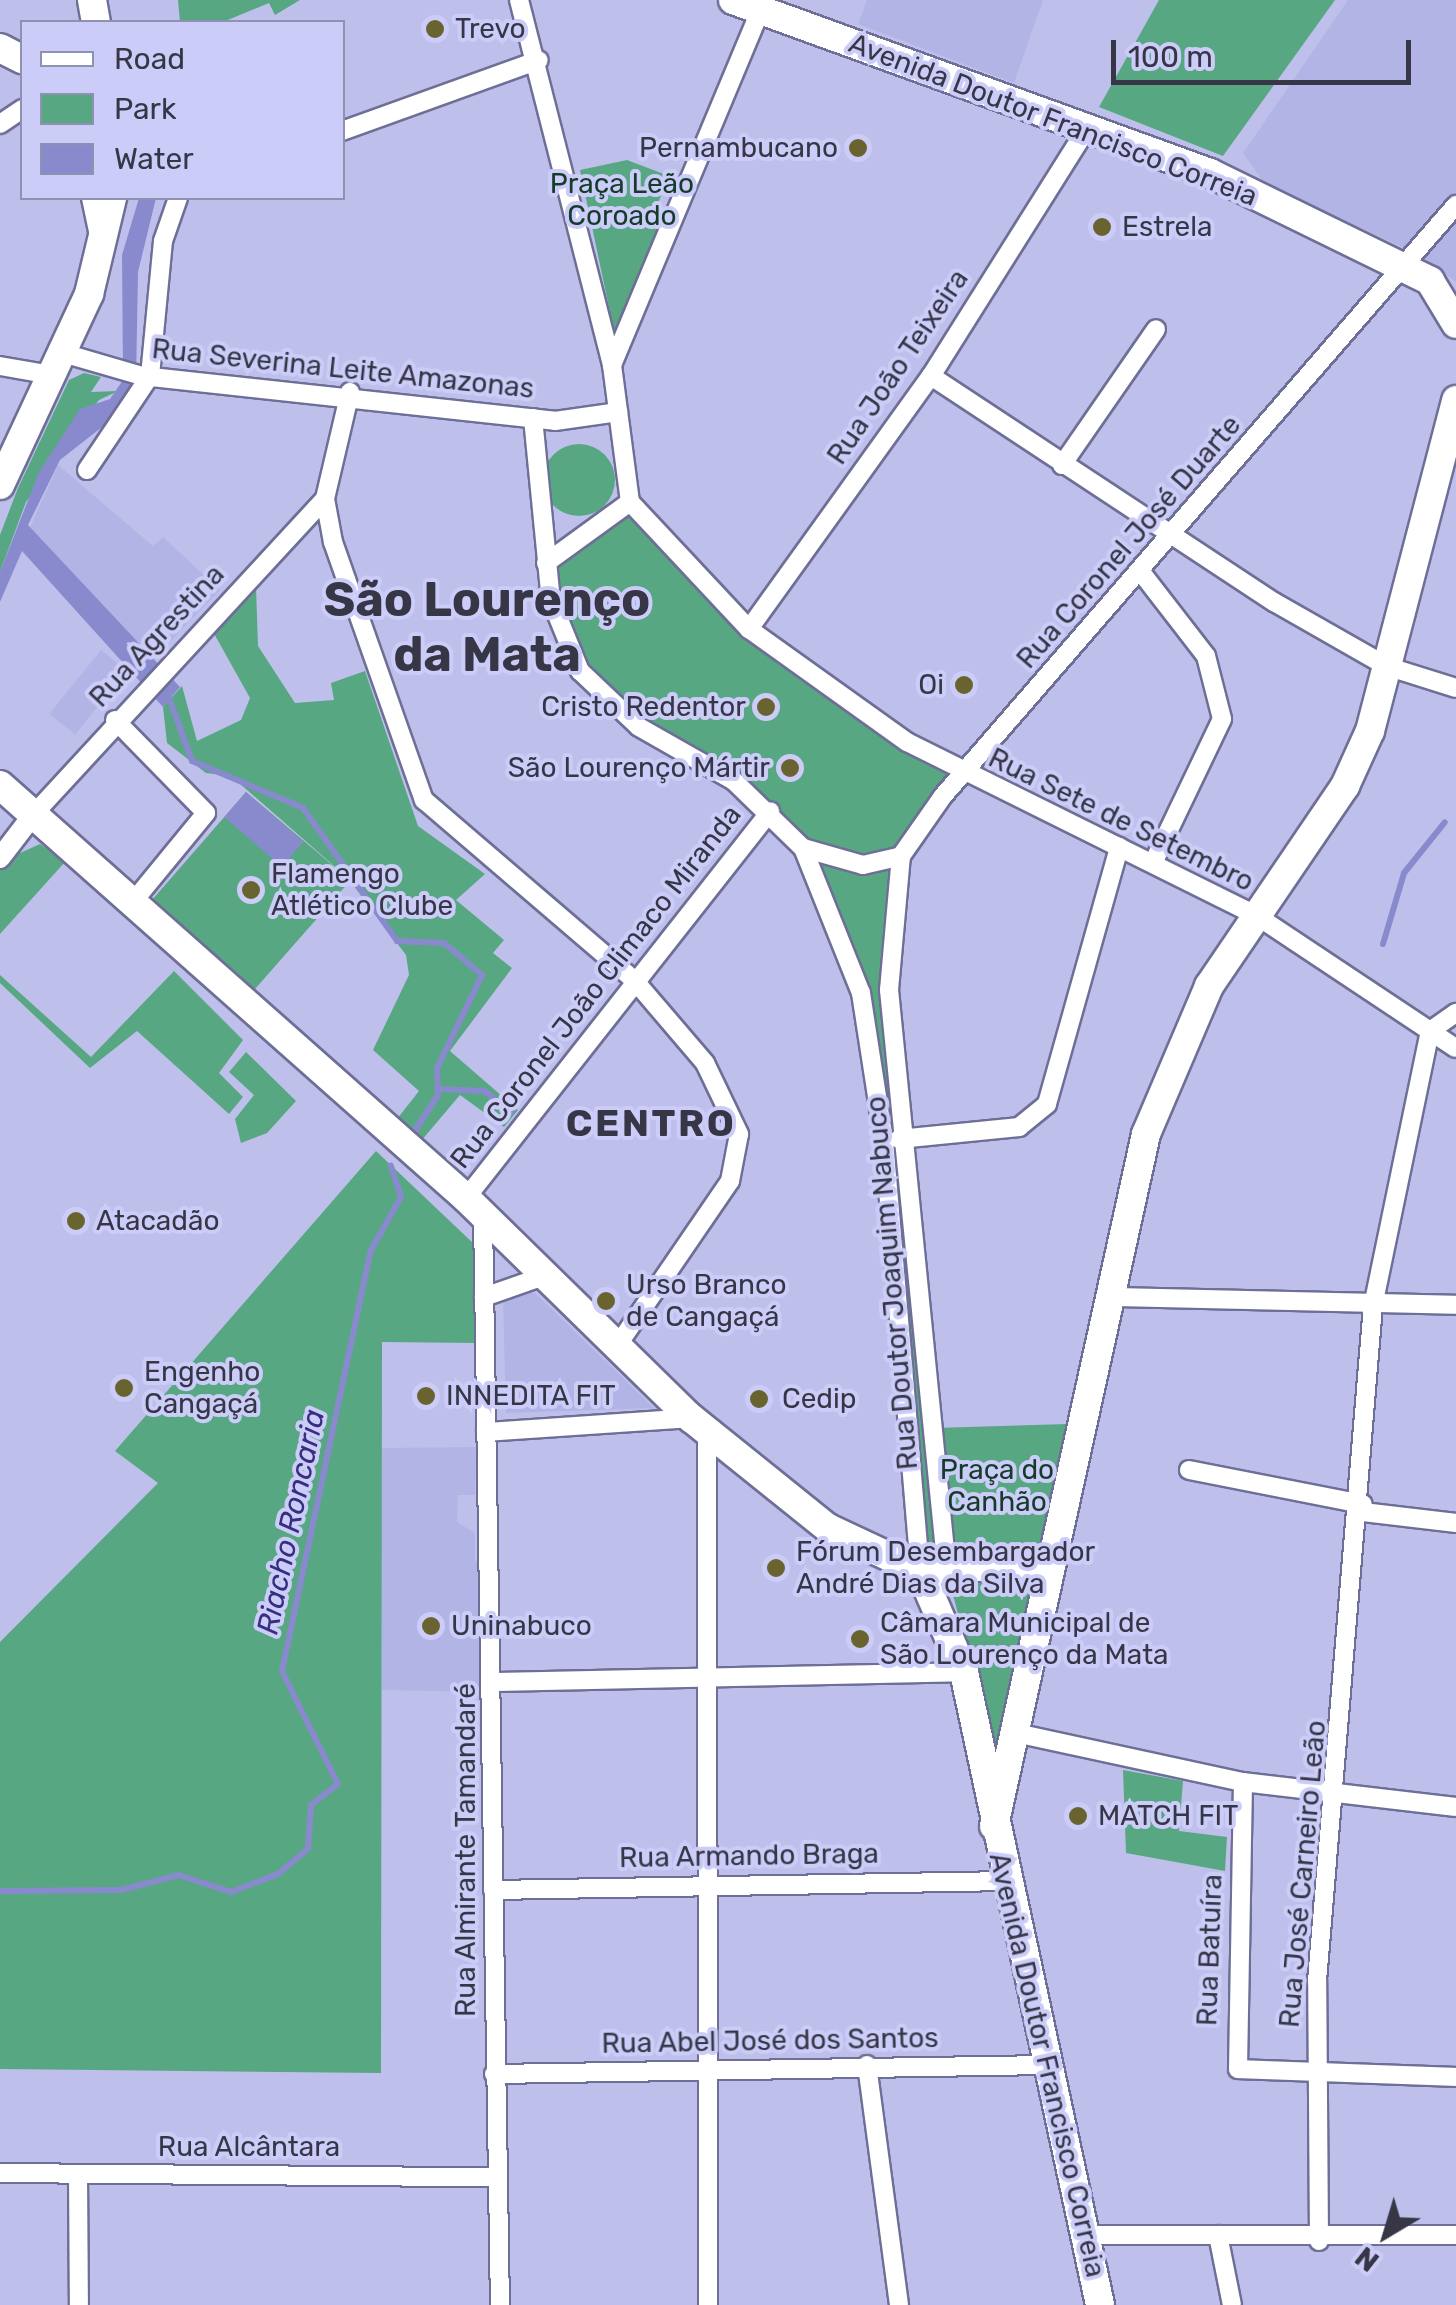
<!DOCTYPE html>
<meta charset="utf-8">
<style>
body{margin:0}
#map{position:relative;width:1456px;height:2305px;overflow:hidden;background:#bec0eb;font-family:Rubik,sans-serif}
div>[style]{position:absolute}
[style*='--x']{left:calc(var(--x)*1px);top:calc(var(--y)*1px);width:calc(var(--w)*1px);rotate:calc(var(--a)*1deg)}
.built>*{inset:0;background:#b2b4e5;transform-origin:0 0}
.green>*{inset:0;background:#58a783}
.round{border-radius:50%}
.water>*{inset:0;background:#898ace;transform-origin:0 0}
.stream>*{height:6px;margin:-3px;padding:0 3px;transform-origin:3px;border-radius:3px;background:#898ace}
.roads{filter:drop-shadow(2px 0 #6e6f96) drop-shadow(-2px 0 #6e6f96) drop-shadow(0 2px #6e6f96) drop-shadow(0 -2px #6e6f96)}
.minor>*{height:18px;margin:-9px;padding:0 9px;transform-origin:9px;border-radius:9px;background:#fff}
.tertiary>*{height:20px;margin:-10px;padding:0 10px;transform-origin:10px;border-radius:10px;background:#fff}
.primary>*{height:28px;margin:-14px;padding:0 14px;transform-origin:14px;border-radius:14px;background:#fff}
.dots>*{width:28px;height:28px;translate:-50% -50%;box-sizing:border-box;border:5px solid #cbcdf8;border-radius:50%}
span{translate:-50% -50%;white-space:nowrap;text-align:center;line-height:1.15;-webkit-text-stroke:8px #cbcdf8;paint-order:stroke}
.poi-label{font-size:28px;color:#363647}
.left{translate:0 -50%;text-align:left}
.right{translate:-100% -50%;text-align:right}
.street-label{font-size:28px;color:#363647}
.park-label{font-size:28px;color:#153b2a}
.water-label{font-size:30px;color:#372e7f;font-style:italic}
.district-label{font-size:38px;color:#363647;font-weight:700;letter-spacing:2.5px}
.town-label{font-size:48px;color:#363647;font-weight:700}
.legend{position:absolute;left:20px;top:20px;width:325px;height:180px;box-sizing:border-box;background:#cbcdf8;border:2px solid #8f91b1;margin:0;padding:12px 18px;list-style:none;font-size:30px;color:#363647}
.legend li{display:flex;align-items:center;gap:20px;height:50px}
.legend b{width:50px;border:2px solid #8f91b1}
.north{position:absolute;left:1336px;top:2185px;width:100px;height:100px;-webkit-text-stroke:8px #cbcdf8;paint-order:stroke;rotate:218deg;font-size:28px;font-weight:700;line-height:40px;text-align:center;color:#363647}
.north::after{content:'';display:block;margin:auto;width:35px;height:45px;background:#363647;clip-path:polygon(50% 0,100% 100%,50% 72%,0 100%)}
.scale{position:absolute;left:1111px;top:40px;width:300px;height:45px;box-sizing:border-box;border:5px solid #363647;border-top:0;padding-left:12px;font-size:30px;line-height:35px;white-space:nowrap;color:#363647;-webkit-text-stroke:8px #cbcdf8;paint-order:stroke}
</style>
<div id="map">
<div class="built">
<i style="clip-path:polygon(867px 0,1043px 0,1014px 83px,858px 24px)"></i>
<i style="clip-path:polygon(1348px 0,1456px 0,1456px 191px,1409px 250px,1265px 184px,1243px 153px)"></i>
<i style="clip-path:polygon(1456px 207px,1456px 282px,1421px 256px)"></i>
<i style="clip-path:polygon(58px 465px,153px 546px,163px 537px,220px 590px,152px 660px,28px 532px)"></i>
<i style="left:101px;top:650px;width:33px;height:82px;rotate:39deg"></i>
<i style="clip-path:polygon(523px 1290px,535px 1293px,654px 1408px,506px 1413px,503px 1299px)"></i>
<i style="clip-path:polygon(476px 1447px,475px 1495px,458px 1495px,457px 1522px,475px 1533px,475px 1561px,482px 1561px,480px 1692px,382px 1690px,380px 1448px)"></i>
</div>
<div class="green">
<i style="clip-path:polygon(178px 0,300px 0,275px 15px,269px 3px,223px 22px,180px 22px)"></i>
<i style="clip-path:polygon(1159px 0,1335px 0,1223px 156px,1099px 107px)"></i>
<i style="clip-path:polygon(627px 160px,669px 176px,650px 223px,664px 230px,614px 331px,580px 170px)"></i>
<i style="clip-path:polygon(84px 373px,101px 377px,91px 392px,118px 391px,99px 400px,26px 502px,0 572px,0 535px,18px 488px,69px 380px)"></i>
<i class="round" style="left:543px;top:444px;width:72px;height:72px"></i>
<i style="clip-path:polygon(628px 509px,745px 633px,952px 778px,898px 848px,860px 856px,808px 843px,739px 776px,644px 721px,585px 666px,556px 595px,554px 562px)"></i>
<i style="clip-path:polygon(256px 586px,258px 646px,295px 703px,334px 700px,331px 683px,365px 671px,418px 826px,485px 874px,456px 900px,504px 940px,493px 953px,512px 968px,450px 1051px,518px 1110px,504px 1127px,460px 1095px,421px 1141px,397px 1119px,419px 1091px,373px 1050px,409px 975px,406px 955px,350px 881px,255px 989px,152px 900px,246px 792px,349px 879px,231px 776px,206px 773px,167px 743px,163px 707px,182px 686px,197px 741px,241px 720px,250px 698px,212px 630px)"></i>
<i style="clip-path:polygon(40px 844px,65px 862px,0 934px,0 862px)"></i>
<i style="clip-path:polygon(803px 848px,842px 862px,901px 856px,892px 924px,934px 1428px,1068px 1424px,997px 1762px,947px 1572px,920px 1571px,861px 993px)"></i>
<i style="clip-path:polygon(174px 971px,243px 1040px,219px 1073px,243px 1097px,229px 1114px,137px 1031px,90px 1068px,0 983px,0 975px,91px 1057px)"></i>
<i style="clip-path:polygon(246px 1052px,296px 1101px,267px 1133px,241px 1143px,235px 1119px,254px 1095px,229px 1072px)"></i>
<i style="clip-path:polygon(376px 1151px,474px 1244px,475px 1343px,382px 1342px,381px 2073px,0 2069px,0 1642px,158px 1483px,115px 1451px)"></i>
<i style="clip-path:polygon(1123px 1770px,1183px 1781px,1179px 1831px,1227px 1837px,1225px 1871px,1126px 1853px)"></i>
</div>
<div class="water">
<i style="clip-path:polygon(139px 198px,156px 198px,138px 272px,136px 382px,111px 420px,60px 460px,28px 525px,180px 687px,163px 707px,22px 551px,0 602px,0 572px,39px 472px,80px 409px,110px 399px,123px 380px,122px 255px)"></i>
<i style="left:246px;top:792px;width:76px;height:33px;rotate:41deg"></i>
</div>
<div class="stream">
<i style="--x:168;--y:695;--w:70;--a:70"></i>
<i style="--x:192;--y:761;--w:121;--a:22.9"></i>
<i style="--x:303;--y:808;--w:163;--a:54.7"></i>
<i style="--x:397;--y:941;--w:47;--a:2.4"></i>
<i style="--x:444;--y:943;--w:50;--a:40.1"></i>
<i style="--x:482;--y:975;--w:103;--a:115.8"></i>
<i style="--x:437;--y:1068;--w:27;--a:88"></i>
<i style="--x:438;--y:1095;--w:48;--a:123"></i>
<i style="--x:1383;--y:944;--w:74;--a:-73.5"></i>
<i style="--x:1404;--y:873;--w:65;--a:-51.2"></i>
<i style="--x:437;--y:1089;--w:48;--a:2.4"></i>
<i style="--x:485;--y:1091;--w:34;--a:40"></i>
<i style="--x:0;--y:1891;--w:121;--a:-0.5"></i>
<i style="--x:121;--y:1890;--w:60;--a:-14.5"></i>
<i style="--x:179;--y:1875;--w:55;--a:18.1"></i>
<i style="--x:231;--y:1892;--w:50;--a:-21"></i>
<i style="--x:278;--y:1874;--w:39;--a:-40"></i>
<i style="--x:308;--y:1849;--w:44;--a:-86.1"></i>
<i style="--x:311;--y:1805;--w:34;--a:-38"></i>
<i style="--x:338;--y:1784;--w:126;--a:-116.4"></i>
<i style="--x:282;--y:1671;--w:430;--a:-78.1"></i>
<i style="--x:371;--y:1250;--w:61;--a:-60.5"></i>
<i style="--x:401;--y:1197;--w:33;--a:-108"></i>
</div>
<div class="roads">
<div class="minor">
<i style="--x:519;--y:0;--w:377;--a:75.7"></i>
<i style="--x:0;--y:124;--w:27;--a:-34"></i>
<i style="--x:342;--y:131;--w:209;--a:-19.8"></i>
<i style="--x:63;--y:353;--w:82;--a:16.2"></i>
<i style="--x:142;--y:376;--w:415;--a:6.2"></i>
<i style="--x:555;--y:421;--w:64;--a:-8.1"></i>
<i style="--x:0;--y:366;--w:53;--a:9.8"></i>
<i style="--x:931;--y:376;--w:411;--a:33.4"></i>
<i style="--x:1274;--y:602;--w:129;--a:29.7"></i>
<i style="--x:1386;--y:666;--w:73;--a:17.4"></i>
<i style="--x:350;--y:392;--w:110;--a:103.2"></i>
<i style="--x:325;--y:499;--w:44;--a:79.5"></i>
<i style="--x:333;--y:542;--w:274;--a:70.6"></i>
<i style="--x:424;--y:800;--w:278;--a:40.6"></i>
<i style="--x:635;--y:981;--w:108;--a:49.5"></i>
<i style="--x:705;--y:1063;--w:79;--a:64.4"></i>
<i style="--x:739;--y:1134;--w:48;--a:100.8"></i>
<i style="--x:730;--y:1181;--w:196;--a:124.4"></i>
<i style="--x:533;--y:418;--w:183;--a:84.4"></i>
<i style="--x:551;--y:600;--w:77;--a:67.8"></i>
<i style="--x:580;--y:671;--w:81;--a:43.5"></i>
<i style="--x:639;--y:727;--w:109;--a:29.6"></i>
<i style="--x:734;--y:781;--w:96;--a:44.2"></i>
<i style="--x:803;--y:848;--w:156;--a:68.2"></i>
<i style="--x:861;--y:993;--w:150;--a:81.2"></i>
<i style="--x:884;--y:1141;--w:432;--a:85.2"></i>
<i style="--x:1062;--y:465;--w:165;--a:-55.3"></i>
<i style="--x:87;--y:470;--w:113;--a:-56.2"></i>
<i style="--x:150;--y:376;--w:136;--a:-84.5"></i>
<i style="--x:163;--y:241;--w:46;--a:-70.8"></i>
<i style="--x:630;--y:502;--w:174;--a:46.9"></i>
<i style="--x:749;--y:629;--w:194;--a:35.6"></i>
<i style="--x:907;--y:742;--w:387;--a:26.4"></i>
<i style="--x:1254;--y:914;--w:242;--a:33.6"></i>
<i style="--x:630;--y:502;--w:138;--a:-97.5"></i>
<i style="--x:612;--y:365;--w:384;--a:-67.3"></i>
<i style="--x:546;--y:563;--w:104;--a:-36"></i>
<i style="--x:1141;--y:572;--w:106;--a:52.3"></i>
<i style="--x:1206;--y:656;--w:65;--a:75.7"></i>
<i style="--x:1222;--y:719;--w:157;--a:115.6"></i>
<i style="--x:749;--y:629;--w:312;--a:-54.3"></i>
<i style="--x:931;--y:376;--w:289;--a:-57.8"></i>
<i style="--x:115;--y:720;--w:130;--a:45.6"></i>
<i style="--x:206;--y:813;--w:117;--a:129.4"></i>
<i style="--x:33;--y:815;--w:430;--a:-47.3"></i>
<i style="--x:803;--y:848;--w:62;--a:15.8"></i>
<i style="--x:863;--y:865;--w:39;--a:-13"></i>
<i style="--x:899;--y:1139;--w:121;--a:-5.7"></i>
<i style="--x:1019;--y:1127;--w:36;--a:-39"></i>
<i style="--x:1047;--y:1104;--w:267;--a:-74.3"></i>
<i style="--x:466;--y:1198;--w:492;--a:-51.8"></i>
<i style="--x:483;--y:1215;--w:1090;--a:89.11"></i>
<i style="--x:484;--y:1297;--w:64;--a:-19.3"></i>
<i style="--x:1114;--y:1297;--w:342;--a:1.3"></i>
<i style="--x:486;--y:1432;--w:205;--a:-3.9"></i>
<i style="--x:707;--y:1433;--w:872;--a:89.93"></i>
<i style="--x:1189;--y:1470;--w:177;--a:11.1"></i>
<i style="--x:1363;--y:1512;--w:94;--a:6.7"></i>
<i style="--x:947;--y:1571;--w:584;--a:-95.7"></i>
<i style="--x:889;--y:990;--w:135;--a:-84.9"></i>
<i style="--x:901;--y:856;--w:73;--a:-55"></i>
<i style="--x:943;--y:796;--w:783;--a:-49.04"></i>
<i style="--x:493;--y:1682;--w:471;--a:-1.2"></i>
<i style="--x:1016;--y:1733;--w:232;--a:12.2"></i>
<i style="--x:1243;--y:1782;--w:214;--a:6.7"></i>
<i style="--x:1243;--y:1782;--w:287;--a:91"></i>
<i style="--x:1238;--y:2069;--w:218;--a:2.1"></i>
<i style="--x:493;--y:1890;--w:514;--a:-1"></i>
<i style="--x:867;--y:2065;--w:242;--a:82.4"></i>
<i style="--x:494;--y:2074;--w:553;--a:-0.93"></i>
<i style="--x:0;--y:2173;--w:497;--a:0.5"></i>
<i style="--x:78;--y:2174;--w:131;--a:89.6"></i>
<i style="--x:1086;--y:2235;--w:370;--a:0"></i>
<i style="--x:1218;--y:2235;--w:71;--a:78.7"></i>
<i style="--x:1319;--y:2241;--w:260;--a:-90.4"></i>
<i style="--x:1317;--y:1981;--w:677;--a:-85.26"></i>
<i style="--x:1373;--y:1306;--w:281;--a:-78.3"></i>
<i style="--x:1430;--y:1031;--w:32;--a:-35"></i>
</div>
<div class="tertiary">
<i style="--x:92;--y:198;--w:38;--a:78"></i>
<i style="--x:0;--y:858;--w:54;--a:-52.5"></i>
</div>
<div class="primary">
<i style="--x:92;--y:0;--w:22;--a:80"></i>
<i style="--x:733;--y:0;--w:507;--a:19.93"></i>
<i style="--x:1210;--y:173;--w:245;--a:26.1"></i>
<i style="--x:1430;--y:281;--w:50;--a:58.8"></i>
<i style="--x:0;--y:48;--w:25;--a:27"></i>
<i style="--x:0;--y:485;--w:211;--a:-65"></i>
<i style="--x:89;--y:294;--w:99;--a:-76.5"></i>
<i style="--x:0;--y:785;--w:623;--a:41.55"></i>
<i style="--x:466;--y:1198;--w:315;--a:44.4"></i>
<i style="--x:691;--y:1418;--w:176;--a:38.8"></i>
<i style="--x:828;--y:1528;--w:102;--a:25.1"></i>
<i style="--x:920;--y:1571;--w:128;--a:-4"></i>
<i style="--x:920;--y:1571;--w:110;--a:66.5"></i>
<i style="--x:964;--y:1672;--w:647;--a:77.87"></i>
<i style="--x:994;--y:1826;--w:708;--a:-77.61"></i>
<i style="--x:1146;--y:1134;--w:161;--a:-66.9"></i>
<i style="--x:1209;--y:986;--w:242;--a:-55.8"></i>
<i style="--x:1345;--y:786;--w:60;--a:-65.6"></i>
<i style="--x:1370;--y:731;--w:342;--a:-75.4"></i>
</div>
</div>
<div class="dots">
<i style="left:435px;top:29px;background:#696330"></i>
<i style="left:858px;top:148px;background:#696330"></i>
<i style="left:1102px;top:227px;background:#696330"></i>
<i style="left:964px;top:685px;background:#696330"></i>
<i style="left:766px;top:707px;background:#696330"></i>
<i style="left:790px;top:768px;background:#696330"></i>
<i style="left:251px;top:890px;background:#696330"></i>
<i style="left:76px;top:1221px;background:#696330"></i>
<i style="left:606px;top:1301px;background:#696330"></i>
<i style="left:124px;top:1388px;background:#696330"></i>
<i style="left:426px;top:1396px;background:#696330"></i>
<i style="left:759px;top:1399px;background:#696330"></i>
<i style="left:776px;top:1568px;background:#696330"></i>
<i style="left:431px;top:1626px;background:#696330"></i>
<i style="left:860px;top:1639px;background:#696330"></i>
<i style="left:1078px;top:1816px;background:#696330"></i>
</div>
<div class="poi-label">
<span class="left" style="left:455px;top:29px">Trevo</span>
<span class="right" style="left:838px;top:148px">Pernambucano</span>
<span class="left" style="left:1122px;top:227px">Estrela</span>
<span class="right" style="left:944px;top:685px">Oi</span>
<span class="right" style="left:746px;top:707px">Cristo Redentor</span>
<span class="right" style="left:770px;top:768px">São Lourenço Mártir</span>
<span class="left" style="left:271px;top:890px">Flamengo<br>Atlético Clube</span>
<span class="left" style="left:96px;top:1221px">Atacadão</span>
<span class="left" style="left:626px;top:1301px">Urso Branco<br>de Cangaçá</span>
<span class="left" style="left:144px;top:1388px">Engenho<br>Cangaçá</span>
<span class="left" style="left:446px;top:1396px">INNEDITA FIT</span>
<span class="left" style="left:782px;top:1399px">Cedip</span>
<span class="left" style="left:796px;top:1568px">Fórum Desembargador<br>André Dias da Silva</span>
<span class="left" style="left:880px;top:1639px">Câmara Municipal de<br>São Lourenço da Mata</span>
<span class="left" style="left:451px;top:1626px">Uninabuco</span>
<span class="left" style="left:1098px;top:1816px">MATCH FIT</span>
</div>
<div class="street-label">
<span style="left:1053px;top:120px;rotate:21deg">Avenida Doutor Francisco Correia</span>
<span style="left:898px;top:367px;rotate:-56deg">Rua João Teixeira</span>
<span style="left:343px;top:369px;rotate:6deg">Rua Severina Leite Amazonas</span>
<span style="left:1129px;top:542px;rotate:-49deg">Rua Coronel José Duarte</span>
<span style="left:157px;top:636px;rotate:-47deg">Rua Agrestina</span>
<span style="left:1121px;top:820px;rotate:26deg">Rua Sete de Setembro</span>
<span style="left:596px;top:987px;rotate:-52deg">Rua Coronel João Climaco Miranda</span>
<span style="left:892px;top:1283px;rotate:-95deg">Rua Doutor Joaquim Nabuco</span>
<span style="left:466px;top:1850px;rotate:-90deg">Rua Almirante Tamandaré</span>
<span style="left:749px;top:1856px;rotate:-1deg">Rua Armando Braga</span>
<span style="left:1303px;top:1874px;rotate:-85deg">Rua José Carneiro Leão</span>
<span style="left:1210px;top:1950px;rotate:-88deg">Rua Batuíra</span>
<span style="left:770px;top:2041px;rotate:-1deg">Rua Abel José dos Santos</span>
<span style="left:1047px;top:2065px;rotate:77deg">Avenida Doutor Francisco Correia</span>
<span style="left:249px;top:2147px">Rua Alcântara</span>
</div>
<div class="park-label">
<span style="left:622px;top:200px">Praça Leão<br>Coroado</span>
<span style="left:997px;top:1486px">Praça do<br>Canhão</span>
</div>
<div class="water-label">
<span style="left:291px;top:1522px;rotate:-78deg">Riacho Roncaria</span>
</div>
<div class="district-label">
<span style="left:651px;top:1124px">CENTRO</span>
</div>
<div class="town-label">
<span style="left:487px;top:627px">São Lourenço<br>da Mata</span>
</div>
<ul class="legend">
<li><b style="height:12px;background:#fff"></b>Road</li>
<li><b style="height:28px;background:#58a783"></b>Park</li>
<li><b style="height:28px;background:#898ace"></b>Water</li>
</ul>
<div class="north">N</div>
<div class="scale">100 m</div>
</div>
